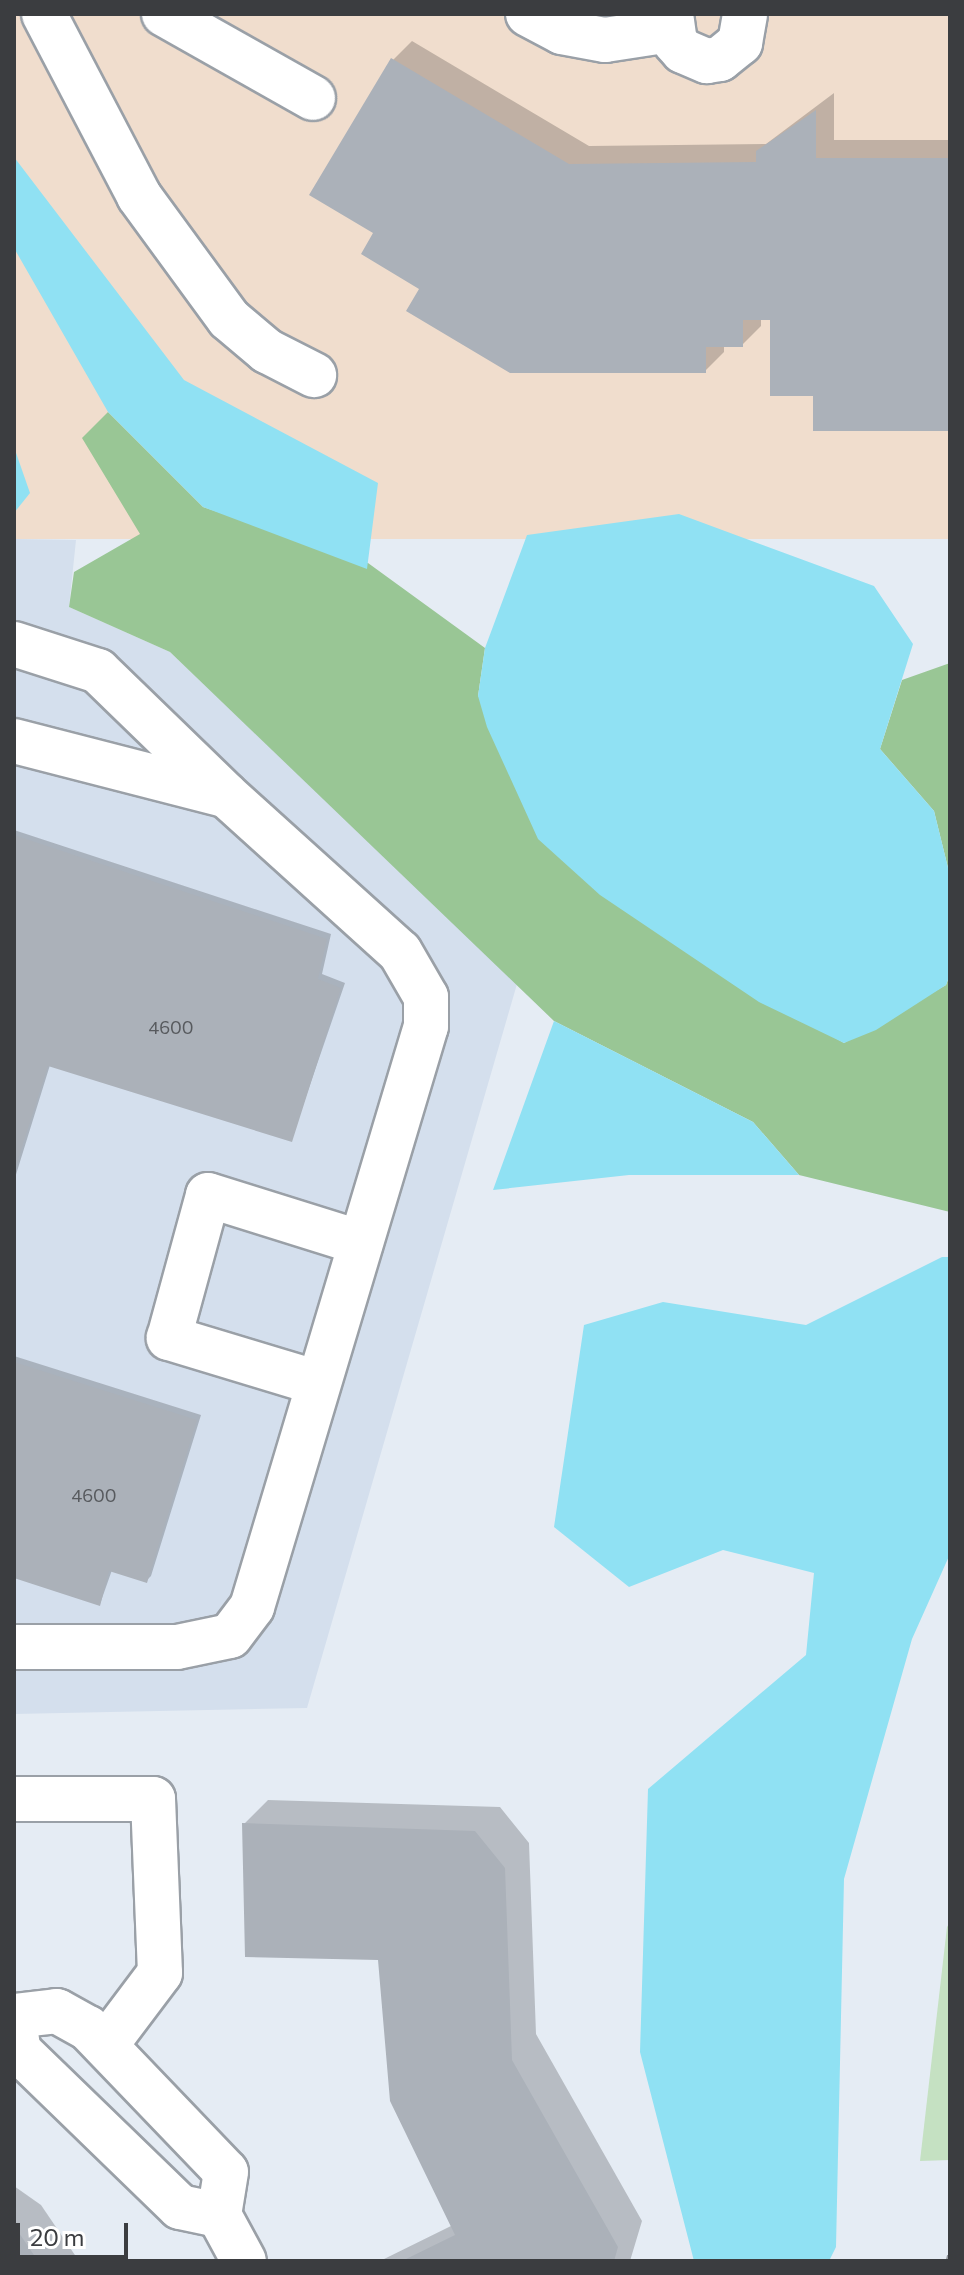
<!DOCTYPE html>
<style>
body{margin:0}
#map{position:relative;width:964px;height:2275px;overflow:hidden;background:#e5ecf4;font-family:Commissioner,sans-serif}
div>[style]{position:absolute}
[style*='--x']{left:calc(var(--x)*1px);top:calc(var(--y)*1px);width:calc(var(--w)*1px);rotate:calc(var(--a)*1deg)}
.commercial>*{inset:0;background:#f0ddcd;transform-origin:0 0}
.built>*{inset:0;background:#d4dfed}
.green>*{inset:0;background:#c5e1c2}
.forest>*{inset:0;background:#99c695}
.water>*{inset:0;background:#90e1f3}
.shadow>*{inset:0;background:#0003}
.building>*{inset:0;background:#abb1b9}
.path>*{height:5px;margin-top:-2.5px;transform-origin:0;background:repeating-linear-gradient(90deg,#92969c 0 6px,transparent 0 10px)}
.roads{filter:drop-shadow(2px 0 #9aa0a7) drop-shadow(-2px 0 #9aa0a7) drop-shadow(0 2px #9aa0a7) drop-shadow(0 -2px #9aa0a7)}
.minor>*{height:44px;margin:-22px;padding:0 22px;transform-origin:22px;border-radius:22px;background:#fff}
span{translate:-50% -50%;white-space:nowrap;text-align:center;line-height:1.15;-webkit-text-stroke:8px #fff;paint-order:stroke}
.number-label{font-size:18px;color:#575a5e}
.number-label span{-webkit-text-stroke-width:0}
.frame{position:absolute;inset:0;border:16px solid #3b3d40;pointer-events:none}
.scale{position:absolute;left:16px;top:2223px;width:112px;height:36px;box-sizing:border-box;border:4px solid #3b3d40;border-top:0;padding-left:10px;font-size:24px;line-height:28px;white-space:nowrap;color:#3b3d40;-webkit-text-stroke:6px #fff;paint-order:stroke}
</style>
<div id="map">
<div class="commercial">
<i style="left:14px;top:14px;width:936px;height:525px"></i>
</div>
<div class="built">
<i style="clip-path:polygon(14px 539px,76px 540px,69px 607px,170px 652px,517px 984px,307px 1708px,14px 1714px)"></i>
</div>
<div class="green">
<i style="clip-path:polygon(950px 1922px,950px 2160px,920px 2161px,947px 1927px)"></i>
</div>
<div class="forest">
<i style="clip-path:polygon(108px 412px,203px 507px,368px 563px,485px 648px,478px 696px,820px 1029px,844px 1043px,946px 985px,950px 974px,950px 1212px,799px 1175px,753px 1122px,554px 1021px,170px 652px,69px 607px,74px 572px,140px 534px,82px 438px)"></i>
<i style="clip-path:polygon(950px 663px,950px 876px,934px 811px,880px 749px,902px 680px)"></i>
</div>
<div class="water">
<i style="clip-path:polygon(14px 157px,184px 380px,378px 483px,367px 569px,203px 507px,108px 412px,14px 248px)"></i>
<i style="clip-path:polygon(14px 447px,30px 493px,14px 513px)"></i>
<i style="clip-path:polygon(679px 514px,874px 586px,913px 644px,880px 749px,934px 811px,950px 876px,950px 974px,946px 985px,876px 1030px,844px 1043px,759px 1002px,600px 895px,538px 839px,487px 727px,478px 696px,485px 648px,527px 535px)"></i>
<i style="clip-path:polygon(554px 1021px,753px 1122px,799px 1175px,629px 1175px,493px 1190px)"></i>
<i style="clip-path:polygon(942px 1257px,950px 1257px,950px 1554px,912px 1639px,844px 1879px,836px 2247px,829px 2261px,694px 2261px,640px 2052px,648px 1789px,806px 1655px,814px 1573px,723px 1550px,629px 1587px,554px 1527px,584px 1325px,663px 1302px,806px 1325px)"></i>
</div>
<div class="shadow">
<i style="clip-path:polygon(412px 41px,589px 146px,766px 144px,834px 93px,834px 140px,950px 140px,950px 429px,815px 394px,772px 318px,761px 318px,761px 326px,742px 345px,724px 345px,724px 352px,705px 371px,376px 232px,393px 60px)"></i>
<i style="clip-path:polygon(14px 830px,331px 934px,322px 974px,345px 983px,291px 1140px,50px 1065px,14px 1181px)"></i>
<i style="clip-path:polygon(14px 1356px,201px 1415px,151px 1576px,147px 1580px,112px 1570px,100px 1604px,14px 1576px)"></i>
<i style="clip-path:polygon(268px 1800px,500px 1807px,529px 1843px,536px 2034px,642px 2221px,630px 2261px,380px 2261px,453px 2225px,379px 1958px,244px 1824px)"></i>
<i style="clip-path:polygon(14px 2186px,41px 2205px,79px 2261px,14px 2261px)"></i>
</div>
<div class="building">
<i style="clip-path:polygon(391px 58px,569px 164px,756px 162px,756px 151px,816px 110px,816px 158px,950px 158px,950px 431px,813px 431px,813px 396px,770px 396px,770px 320px,743px 320px,743px 347px,706px 347px,706px 373px,510px 373px,406px 311px,419px 289px,361px 254px,373px 233px,309px 195px)"></i>
<i style="clip-path:polygon(14px 835px,327px 939px,318px 979px,341px 988px,292px 1142px,48px 1066px,14px 1172px)"></i>
<i style="clip-path:polygon(14px 1362px,197px 1420px,147px 1583px,109px 1571px,100px 1606px,14px 1578px)"></i>
<i style="clip-path:polygon(242px 1823px,475px 1831px,505px 1868px,512px 2060px,618px 2247px,614px 2261px,402px 2261px,455px 2235px,390px 2101px,378px 1960px,245px 1957px)"></i>
<i style="clip-path:polygon(14px 2228px,17px 2230px,38px 2261px,14px 2261px)"></i>
</div>
<div class="path">
<i style="--x:948;--y:2261;--w:8;--a:-76"></i>
</div>
<div class="roads">
<div class="minor">
<i style="--x:44;--y:14;--w:205;--a:62.4"></i>
<i style="--x:139;--y:196;--w:152;--a:53.8"></i>
<i style="--x:229;--y:319;--w:50;--a:40.1"></i>
<i style="--x:267;--y:351;--w:53;--a:27.1"></i>
<i style="--x:164;--y:14;--w:171;--a:29.4"></i>
<i style="--x:528;--y:14;--w:38;--a:28"></i>
<i style="--x:562;--y:32;--w:44;--a:10.5"></i>
<i style="--x:605;--y:40;--w:66;--a:-8.7"></i>
<i style="--x:671;--y:14;--w:28;--a:82"></i>
<i style="--x:675;--y:42;--w:12;--a:48"></i>
<i style="--x:683;--y:51;--w:26;--a:23"></i>
<i style="--x:707;--y:61;--w:13;--a:-9"></i>
<i style="--x:720;--y:59;--w:26;--a:-39"></i>
<i style="--x:740;--y:43;--w:29;--a:-80"></i>
<i style="--x:14;--y:644;--w:88;--a:17.8"></i>
<i style="--x:98;--y:671;--w:178;--a:44.1"></i>
<i style="--x:226;--y:795;--w:234;--a:42.1"></i>
<i style="--x:400;--y:952;--w:52;--a:60"></i>
<i style="--x:426;--y:997;--w:29;--a:90"></i>
<i style="--x:426;--y:1026;--w:606;--a:106.67"></i>
<i style="--x:252;--y:1607;--w:36;--a:127"></i>
<i style="--x:230;--y:1636;--w:54;--a:168.3"></i>
<i style="--x:177;--y:1647;--w:163;--a:180"></i>
<i style="--x:14;--y:741;--w:214;--a:14.4"></i>
<i style="--x:318;--y:1383;--w:156;--a:-163.2"></i>
<i style="--x:169;--y:1338;--w:148;--a:-74.7"></i>
<i style="--x:208;--y:1195;--w:160;--a:17.4"></i>
<i style="--x:14;--y:1799;--w:139;--a:0"></i>
<i style="--x:153;--y:1799;--w:174;--a:87.7"></i>
<i style="--x:160;--y:1973;--w:91;--a:127"></i>
<i style="--x:14;--y:2016;--w:43;--a:-6.6"></i>
<i style="--x:57;--y:2011;--w:35;--a:29"></i>
<i style="--x:88;--y:2028;--w:199;--a:46.2"></i>
<i style="--x:226;--y:2172;--w:44;--a:99.2"></i>
<i style="--x:219;--y:2215;--w:52;--a:61.5"></i>
<i style="--x:14;--y:2021;--w:30;--a:81"></i>
<i style="--x:19;--y:2051;--w:224;--a:44.1"></i>
<i style="--x:180;--y:2207;--w:40;--a:12"></i>
</div>
</div>
<div class="number-label">
<span style="left:171px;top:1027px">4600</span>
<span style="left:94px;top:1495px">4600</span>
</div>
<div class="frame"></div>
<div class="scale">20 m</div>
</div>
